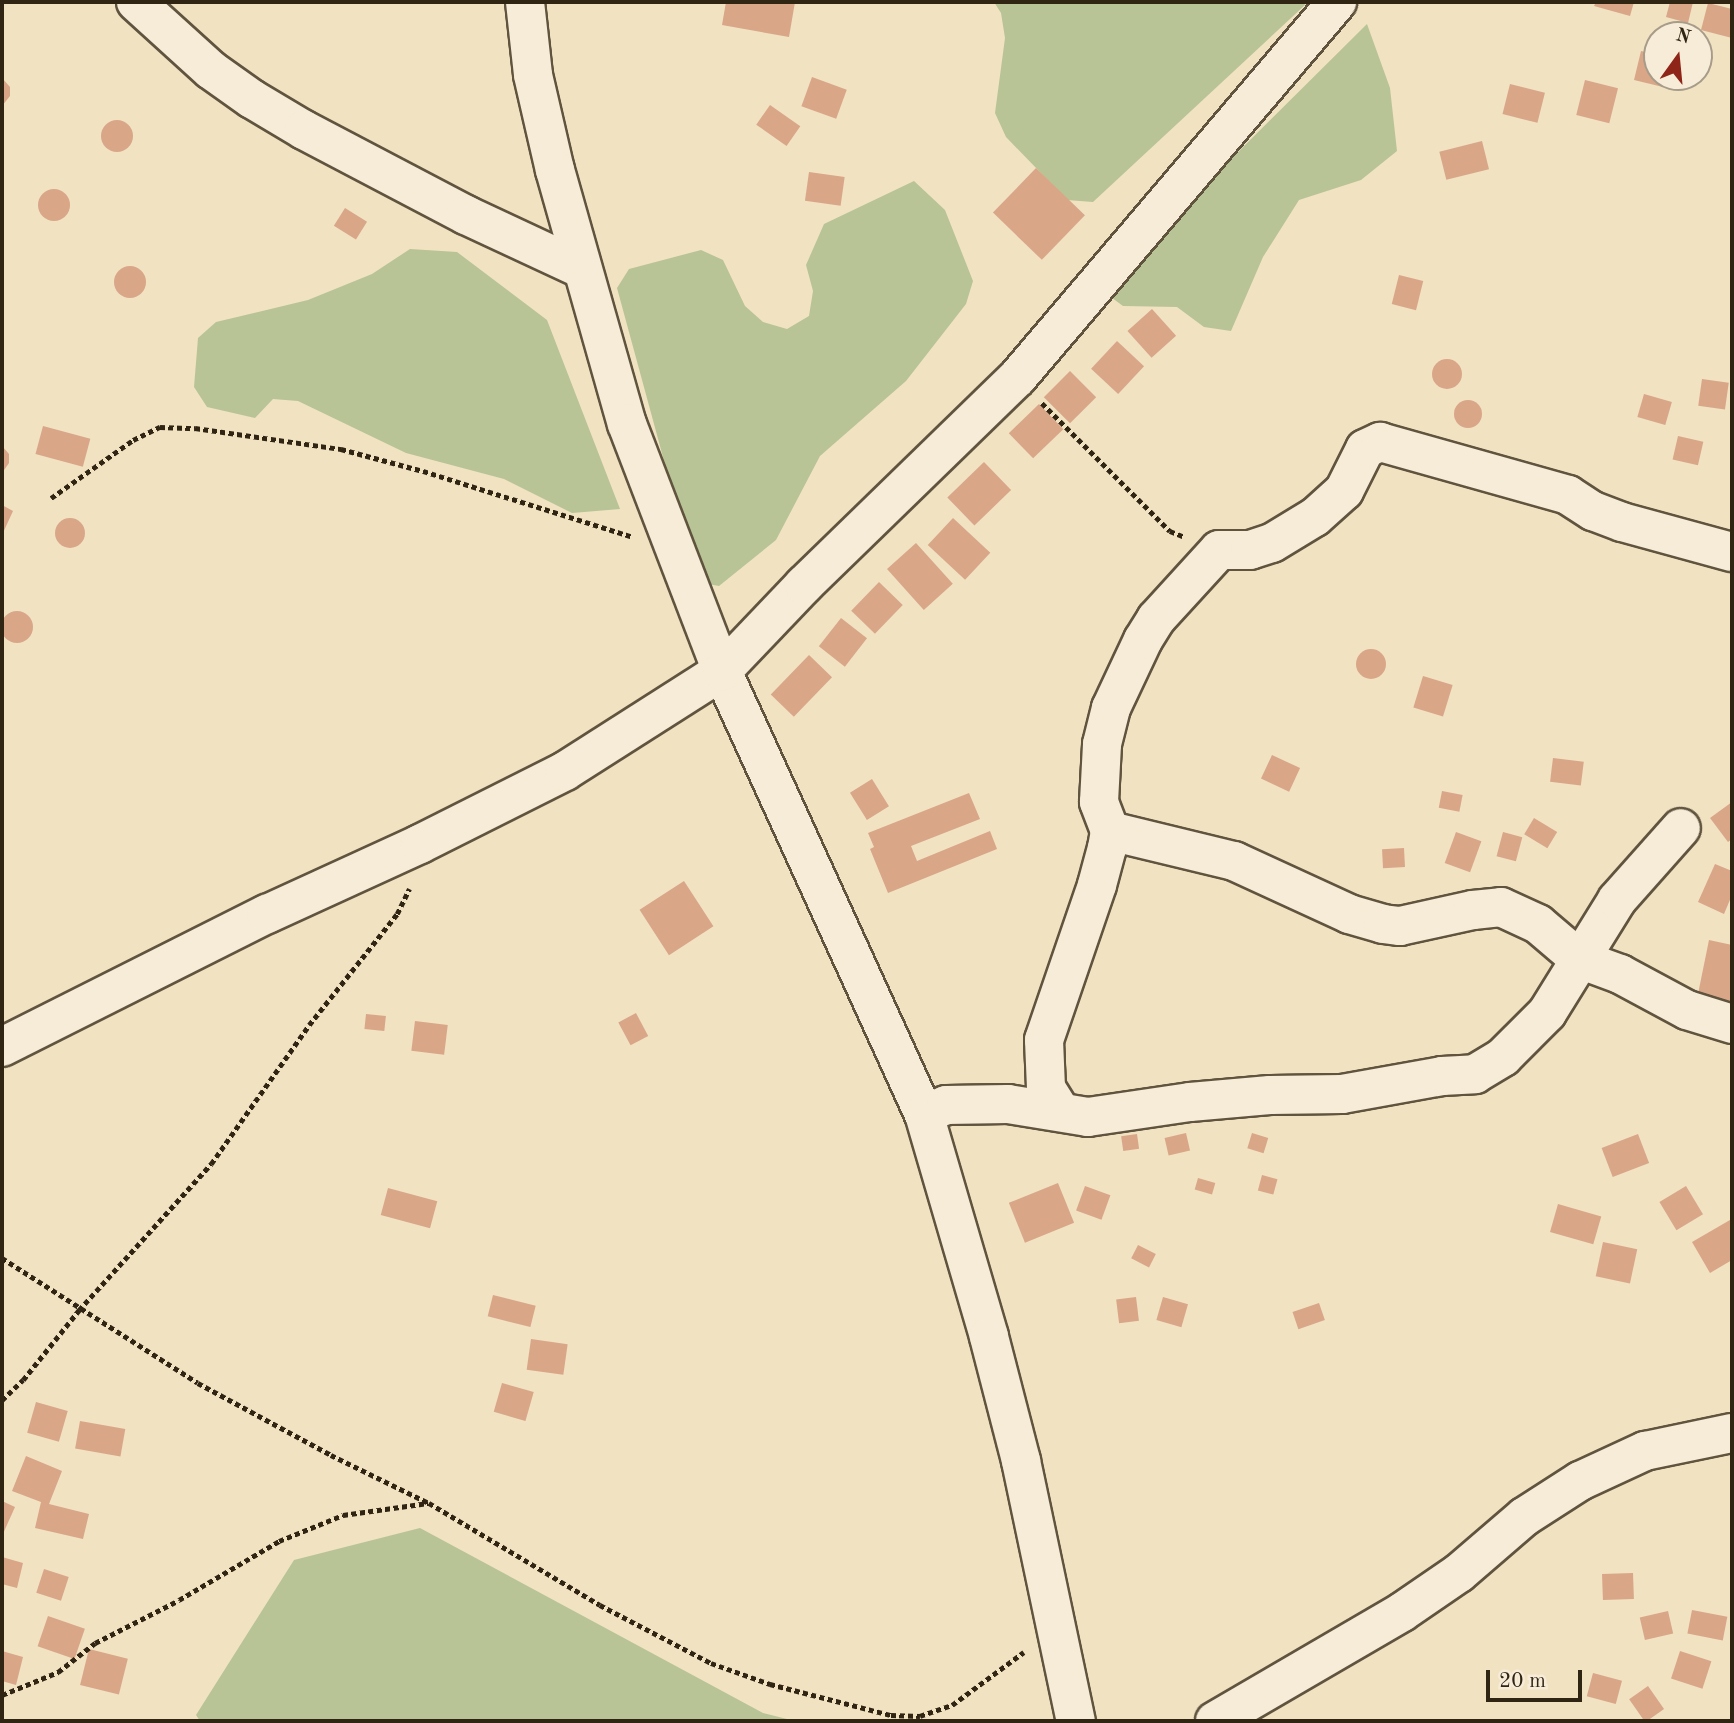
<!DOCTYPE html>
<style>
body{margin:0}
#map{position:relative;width:1734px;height:1723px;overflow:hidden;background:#f1e2c2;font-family:"Old Standard TT",serif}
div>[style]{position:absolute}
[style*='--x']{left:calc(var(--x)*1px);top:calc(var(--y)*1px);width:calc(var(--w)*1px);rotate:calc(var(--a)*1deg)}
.green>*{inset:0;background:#b8c495}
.building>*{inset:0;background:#d9a688;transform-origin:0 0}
.round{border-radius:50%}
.path>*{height:4.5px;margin-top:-2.25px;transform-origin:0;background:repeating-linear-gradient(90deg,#302413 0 5px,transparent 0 8.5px)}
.roads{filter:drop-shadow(2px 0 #60543f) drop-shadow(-2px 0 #60543f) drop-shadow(0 2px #60543f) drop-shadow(0 -2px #60543f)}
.minor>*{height:38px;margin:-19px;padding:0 19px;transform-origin:19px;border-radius:19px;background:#f6ecd7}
span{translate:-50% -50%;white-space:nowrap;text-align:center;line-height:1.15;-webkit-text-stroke:5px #f6ecd7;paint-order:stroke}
.frame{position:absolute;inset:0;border:4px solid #302413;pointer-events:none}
.north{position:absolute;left:1643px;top:21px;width:70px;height:70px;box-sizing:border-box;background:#f6ecd7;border:2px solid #a79c89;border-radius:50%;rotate:15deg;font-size:19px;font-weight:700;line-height:28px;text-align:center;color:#302413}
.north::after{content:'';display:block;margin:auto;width:24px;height:32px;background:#8f2418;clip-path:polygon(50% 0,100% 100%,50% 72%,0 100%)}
.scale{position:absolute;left:1486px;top:1670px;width:96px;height:32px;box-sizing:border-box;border:4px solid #302413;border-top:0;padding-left:9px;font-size:21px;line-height:24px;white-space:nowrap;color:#302413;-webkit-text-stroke:5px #f6ecd7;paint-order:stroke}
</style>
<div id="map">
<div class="green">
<i style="clip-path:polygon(994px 2px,1304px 2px,1305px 5px,1093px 202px,1067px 200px,1006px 137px,995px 113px,1005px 38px,1001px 13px)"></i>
<i style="clip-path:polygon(1367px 24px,1390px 88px,1397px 151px,1361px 180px,1299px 200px,1263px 257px,1231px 331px,1204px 327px,1177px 307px,1123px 306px,1100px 289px)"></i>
<i style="clip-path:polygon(914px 181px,945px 210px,973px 281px,966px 304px,906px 381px,820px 456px,776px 540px,719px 586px,697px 582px,617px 288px,629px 269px,701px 250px,723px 260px,745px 306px,763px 322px,787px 329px,809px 316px,813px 291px,806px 265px,824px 224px)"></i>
<i style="clip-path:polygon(410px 249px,457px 252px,547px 320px,620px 509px,572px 513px,504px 479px,406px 453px,298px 401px,273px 399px,255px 418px,207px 407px,194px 387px,198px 338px,216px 322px,308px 300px,372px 274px)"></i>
<i style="clip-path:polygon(420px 1528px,763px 1713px,795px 1721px,200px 1721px,196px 1715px,294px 1560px)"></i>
</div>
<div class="building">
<i style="clip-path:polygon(726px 2px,795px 2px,789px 37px,722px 25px)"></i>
<i style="clip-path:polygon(1596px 2px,1634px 2px,1630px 16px,1594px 6px)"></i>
<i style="clip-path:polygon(1670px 2px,1693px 2px,1688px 23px,1666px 17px)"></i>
<i style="clip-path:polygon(1708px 3px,1732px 9px,1732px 38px,1701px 30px)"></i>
<i style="clip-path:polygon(1641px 51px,1657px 55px,1657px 77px,1666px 77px,1663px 87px,1634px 80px)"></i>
<i style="left:812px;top:77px;width:37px;height:31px;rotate:20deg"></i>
<i style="clip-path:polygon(2px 78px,10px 87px,10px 96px,2px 106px)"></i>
<i style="left:1585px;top:80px;width:34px;height:36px;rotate:14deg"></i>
<i style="left:1510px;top:84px;width:36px;height:31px;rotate:14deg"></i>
<i style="left:770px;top:105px;width:37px;height:24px;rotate:35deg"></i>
<i class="round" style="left:101px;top:120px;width:32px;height:32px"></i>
<i style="left:1482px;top:141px;width:29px;height:44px;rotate:76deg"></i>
<i style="left:1036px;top:168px;width:68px;height:62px;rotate:44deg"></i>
<i style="left:809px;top:172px;width:36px;height:29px;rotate:8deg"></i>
<i class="round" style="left:38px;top:189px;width:32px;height:32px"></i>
<i style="left:345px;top:208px;width:26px;height:21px;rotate:32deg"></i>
<i class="round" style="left:114px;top:266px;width:32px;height:32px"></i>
<i style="left:1399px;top:275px;width:25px;height:30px;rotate:14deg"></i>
<i style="left:1152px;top:309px;width:36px;height:33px;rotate:48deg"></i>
<i style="left:1117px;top:341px;width:37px;height:38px;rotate:43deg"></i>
<i class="round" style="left:1432px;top:359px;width:30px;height:30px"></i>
<i style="left:1070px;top:371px;width:37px;height:37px;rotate:45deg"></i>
<i style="left:1702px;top:379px;width:27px;height:27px;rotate:8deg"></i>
<i style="left:1644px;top:394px;width:29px;height:24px;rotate:16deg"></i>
<i class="round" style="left:1454px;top:400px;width:28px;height:28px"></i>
<i style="left:1039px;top:404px;width:35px;height:42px;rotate:46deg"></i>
<i style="left:43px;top:426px;width:49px;height:29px;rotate:15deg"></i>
<i style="left:1678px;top:436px;width:26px;height:24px;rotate:13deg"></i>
<i style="clip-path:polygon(2px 446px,9px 454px,9px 463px,2px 473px)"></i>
<i style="left:984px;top:462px;width:39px;height:51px;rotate:46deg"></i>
<i style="clip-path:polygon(2px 505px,13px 511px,2px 535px)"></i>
<i style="left:953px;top:518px;width:51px;height:37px;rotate:43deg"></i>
<i class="round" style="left:55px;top:518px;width:30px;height:30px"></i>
<i style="left:916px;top:543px;width:55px;height:39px;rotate:48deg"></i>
<i style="left:879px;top:582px;width:33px;height:40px;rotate:44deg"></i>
<i class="round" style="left:1px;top:611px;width:32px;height:32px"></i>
<i style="left:841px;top:618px;width:33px;height:36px;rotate:38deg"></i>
<i class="round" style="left:1356px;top:649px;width:30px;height:30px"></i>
<i style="left:809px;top:655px;width:32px;height:55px;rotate:44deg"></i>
<i style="left:1423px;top:676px;width:31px;height:33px;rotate:17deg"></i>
<i style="left:1272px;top:755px;width:31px;height:26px;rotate:25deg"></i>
<i style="left:1553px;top:758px;width:31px;height:24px;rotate:7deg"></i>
<i style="left:872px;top:779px;width:32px;height:26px;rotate:58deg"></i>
<i style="left:1442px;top:791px;width:21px;height:17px;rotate:11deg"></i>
<i style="clip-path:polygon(969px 793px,980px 819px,911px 846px,917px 861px,990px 831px,997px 849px,888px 893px,870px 849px,874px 847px,868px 833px)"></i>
<i style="clip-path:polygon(1732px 802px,1732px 839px,1728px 842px,1710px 818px)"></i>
<i style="left:1534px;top:818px;width:27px;height:19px;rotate:31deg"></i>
<i style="left:1456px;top:832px;width:27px;height:33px;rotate:20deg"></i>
<i style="left:1503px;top:832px;width:20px;height:25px;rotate:15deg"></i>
<i style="left:1404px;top:848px;width:19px;height:22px;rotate:87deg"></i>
<i style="clip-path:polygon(1715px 864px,1732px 871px,1732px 895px,1724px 914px,1698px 902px)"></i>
<i style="left:684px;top:881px;width:54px;height:53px;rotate:57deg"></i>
<i style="clip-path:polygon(1709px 940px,1732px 945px,1732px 1002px,1698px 994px)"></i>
<i style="left:636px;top:1013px;width:26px;height:20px;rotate:62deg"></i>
<i style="left:366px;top:1014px;width:20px;height:15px;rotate:6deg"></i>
<i style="left:415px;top:1021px;width:33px;height:30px;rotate:7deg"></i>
<i style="left:1186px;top:1133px;width:18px;height:22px;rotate:77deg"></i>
<i style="left:1252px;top:1133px;width:17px;height:16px;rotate:17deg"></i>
<i style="left:1137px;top:1134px;width:15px;height:16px;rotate:82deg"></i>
<i style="left:1638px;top:1134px;width:31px;height:39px;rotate:69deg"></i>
<i style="left:1262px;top:1175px;width:16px;height:16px;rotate:15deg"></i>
<i style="left:1198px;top:1178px;width:18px;height:12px;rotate:16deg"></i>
<i style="left:1058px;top:1183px;width:43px;height:53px;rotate:68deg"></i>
<i style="left:1085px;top:1186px;width:27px;height:26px;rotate:20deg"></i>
<i style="left:1686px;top:1186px;width:33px;height:31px;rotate:59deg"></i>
<i style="left:388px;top:1188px;width:51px;height:28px;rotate:15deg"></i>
<i style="left:1558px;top:1204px;width:45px;height:29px;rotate:16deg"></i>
<i style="clip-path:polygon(1730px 1220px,1732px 1260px,1710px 1273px,1692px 1242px)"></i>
<i style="left:1603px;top:1242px;width:35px;height:35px;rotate:12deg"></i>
<i style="left:1138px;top:1245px;width:20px;height:15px;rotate:27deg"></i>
<i style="left:493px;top:1295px;width:44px;height:22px;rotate:14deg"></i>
<i style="left:1136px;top:1297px;width:24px;height:20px;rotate:83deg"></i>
<i style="left:1163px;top:1297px;width:26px;height:24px;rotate:16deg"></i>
<i style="left:1319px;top:1303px;width:18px;height:28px;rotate:71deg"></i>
<i style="left:531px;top:1339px;width:37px;height:31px;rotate:8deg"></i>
<i style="left:502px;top:1383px;width:33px;height:30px;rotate:16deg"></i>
<i style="left:36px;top:1402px;width:33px;height:32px;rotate:16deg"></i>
<i style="left:80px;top:1421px;width:46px;height:28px;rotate:10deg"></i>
<i style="clip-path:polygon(26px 1456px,62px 1471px,49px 1504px,89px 1514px,83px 1539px,35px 1528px,41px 1502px,12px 1491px)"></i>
<i style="clip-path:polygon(2px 1501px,15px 1507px,2px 1536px)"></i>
<i style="clip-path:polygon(2px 1557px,23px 1563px,17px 1588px,2px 1584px)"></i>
<i style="left:44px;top:1569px;width:26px;height:25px;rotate:18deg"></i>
<i style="left:1633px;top:1573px;width:26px;height:31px;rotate:88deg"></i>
<i style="left:1692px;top:1610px;width:36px;height:24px;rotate:11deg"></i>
<i style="left:1668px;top:1611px;width:23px;height:29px;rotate:77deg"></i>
<i style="left:48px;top:1616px;width:39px;height:32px;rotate:19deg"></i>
<i style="left:89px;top:1649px;width:40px;height:37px;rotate:14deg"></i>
<i style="clip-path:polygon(2px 1651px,23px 1657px,16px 1685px,2px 1681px)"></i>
<i style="left:1680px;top:1651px;width:33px;height:29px;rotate:18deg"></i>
<i style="left:1593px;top:1673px;width:30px;height:24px;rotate:15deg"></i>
<i style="left:1648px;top:1686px;width:28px;height:23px;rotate:55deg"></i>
</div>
<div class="path">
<i style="--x:1042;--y:403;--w:181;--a:45"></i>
<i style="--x:1170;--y:531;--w:16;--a:22"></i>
<i style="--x:51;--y:498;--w:100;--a:-35.3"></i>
<i style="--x:133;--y:440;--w:30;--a:-26"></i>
<i style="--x:160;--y:427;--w:35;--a:2"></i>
<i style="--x:195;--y:428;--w:148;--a:8.2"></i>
<i style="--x:341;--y:449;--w:85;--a:15"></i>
<i style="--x:423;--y:471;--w:220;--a:17.4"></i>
<i style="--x:2;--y:1258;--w:232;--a:32.5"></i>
<i style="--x:198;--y:1383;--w:151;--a:28.4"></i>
<i style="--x:331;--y:1455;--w:109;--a:26.1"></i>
<i style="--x:429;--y:1503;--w:199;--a:30.8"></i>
<i style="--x:600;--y:1605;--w:125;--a:27.6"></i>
<i style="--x:711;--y:1663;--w:63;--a:19.6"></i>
<i style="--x:770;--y:1684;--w:125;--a:14.4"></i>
<i style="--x:891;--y:1715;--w:29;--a:2"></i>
<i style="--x:920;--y:1716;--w:34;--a:-19"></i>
<i style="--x:952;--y:1705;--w:89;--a:-36.4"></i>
<i style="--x:2;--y:1400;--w:29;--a:-44"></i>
<i style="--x:23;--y:1380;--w:90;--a:-51.3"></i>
<i style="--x:79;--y:1310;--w:197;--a:-47.9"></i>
<i style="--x:211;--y:1164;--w:170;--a:-54.8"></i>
<i style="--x:309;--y:1025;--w:142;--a:-51.6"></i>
<i style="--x:397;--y:914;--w:28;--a:-64"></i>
<i style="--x:2;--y:1695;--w:61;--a:-22.3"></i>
<i style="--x:58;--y:1672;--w:47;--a:-38.1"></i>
<i style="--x:95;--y:1643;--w:94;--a:-27.1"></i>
<i style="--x:179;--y:1600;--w:116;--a:-30.5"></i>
<i style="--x:279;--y:1541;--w:69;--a:-22.1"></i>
<i style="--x:343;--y:1515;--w:86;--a:-8"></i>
</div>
<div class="roads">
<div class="minor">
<i style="--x:136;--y:2;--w:101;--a:42.2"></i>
<i style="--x:211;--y:70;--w:50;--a:35.3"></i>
<i style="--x:252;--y:99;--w:61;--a:30.8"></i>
<i style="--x:304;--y:130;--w:183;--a:27.7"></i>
<i style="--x:466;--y:215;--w:128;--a:25"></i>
<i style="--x:525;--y:2;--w:73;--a:83.7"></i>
<i style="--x:533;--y:75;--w:98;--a:77"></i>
<i style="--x:555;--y:170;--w:264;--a:74.2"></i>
<i style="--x:627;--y:424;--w:265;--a:69"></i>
<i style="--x:722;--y:671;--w:487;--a:65.5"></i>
<i style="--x:924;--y:1114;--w:232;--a:73.7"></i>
<i style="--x:989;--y:1337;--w:128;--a:75.5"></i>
<i style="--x:1021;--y:1461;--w:266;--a:78.1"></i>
<i style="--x:1110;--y:831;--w:128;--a:13.6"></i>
<i style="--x:1234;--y:861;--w:127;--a:24.7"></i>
<i style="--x:1349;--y:914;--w:35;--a:16"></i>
<i style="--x:1383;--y:924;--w:17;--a:7"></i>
<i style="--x:1400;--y:926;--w:75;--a:-12.4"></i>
<i style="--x:1473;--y:910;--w:28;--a:-6"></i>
<i style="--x:1501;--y:907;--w:41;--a:24.7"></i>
<i style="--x:1538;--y:924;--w:54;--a:40.5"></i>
<i style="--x:1579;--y:959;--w:44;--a:20.1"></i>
<i style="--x:1620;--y:974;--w:76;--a:28.2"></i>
<i style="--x:1687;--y:1010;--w:47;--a:17.3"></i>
<i style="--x:2;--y:1047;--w:297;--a:-26.7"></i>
<i style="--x:267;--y:914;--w:168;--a:-24.6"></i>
<i style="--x:420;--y:844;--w:162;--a:-26.7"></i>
<i style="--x:565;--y:771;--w:186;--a:-32.5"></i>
<i style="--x:722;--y:671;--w:119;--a:-46.4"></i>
<i style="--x:804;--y:585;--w:297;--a:-44.2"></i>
<i style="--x:1017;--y:378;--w:494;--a:-49.6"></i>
<i style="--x:1061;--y:1112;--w:28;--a:-122"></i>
<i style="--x:1046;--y:1088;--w:48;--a:-92.4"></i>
<i style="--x:1044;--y:1040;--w:164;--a:-71.1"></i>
<i style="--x:1097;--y:885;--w:38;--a:-75"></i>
<i style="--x:1107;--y:848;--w:17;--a:-80"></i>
<i style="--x:1110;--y:831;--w:31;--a:-111"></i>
<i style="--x:1099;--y:802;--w:58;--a:-87"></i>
<i style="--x:1102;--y:744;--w:37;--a:-76"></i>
<i style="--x:1111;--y:708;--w:75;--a:-64.8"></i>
<i style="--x:1143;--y:640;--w:25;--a:-58"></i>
<i style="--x:1156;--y:619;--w:93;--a:-47.6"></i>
<i style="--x:1219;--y:550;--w:31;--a:0"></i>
<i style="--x:1250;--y:550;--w:23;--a:-18"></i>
<i style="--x:1272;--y:543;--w:50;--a:-31.2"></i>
<i style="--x:1315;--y:517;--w:39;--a:-42"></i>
<i style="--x:1344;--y:491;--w:47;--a:-63.4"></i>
<i style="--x:1365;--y:449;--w:17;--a:-25"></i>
<i style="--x:1380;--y:442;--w:195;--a:15.7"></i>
<i style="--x:1568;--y:495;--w:30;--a:33"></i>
<i style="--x:1593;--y:511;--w:31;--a:21"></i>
<i style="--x:1622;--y:522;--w:114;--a:15.3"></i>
<i style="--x:924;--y:1114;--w:24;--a:-22"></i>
<i style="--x:946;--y:1105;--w:62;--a:-0.9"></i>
<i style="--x:1008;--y:1104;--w:81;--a:9.2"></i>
<i style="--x:1088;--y:1117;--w:103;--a:-8.4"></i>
<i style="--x:1190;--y:1102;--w:80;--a:-5"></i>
<i style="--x:1270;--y:1095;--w:72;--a:-0.8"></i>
<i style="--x:1342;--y:1094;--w:102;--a:-10.2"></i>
<i style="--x:1442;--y:1076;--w:33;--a:-3"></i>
<i style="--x:1475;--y:1074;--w:33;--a:-31"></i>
<i style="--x:1503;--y:1057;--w:62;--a:-45"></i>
<i style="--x:1547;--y:1013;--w:133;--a:-58.2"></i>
<i style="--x:1617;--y:900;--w:96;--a:-48.4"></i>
<i style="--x:1215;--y:1721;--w:216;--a:-30.2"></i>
<i style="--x:1402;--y:1612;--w:69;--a:-34.4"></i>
<i style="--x:1459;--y:1573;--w:86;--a:-40.7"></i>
<i style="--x:1524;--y:1517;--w:67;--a:-32.7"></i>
<i style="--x:1580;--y:1481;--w:72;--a:-24.8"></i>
<i style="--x:1645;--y:1451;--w:89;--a:-11.7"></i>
</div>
</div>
<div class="frame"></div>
<div class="north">N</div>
<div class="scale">20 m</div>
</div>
